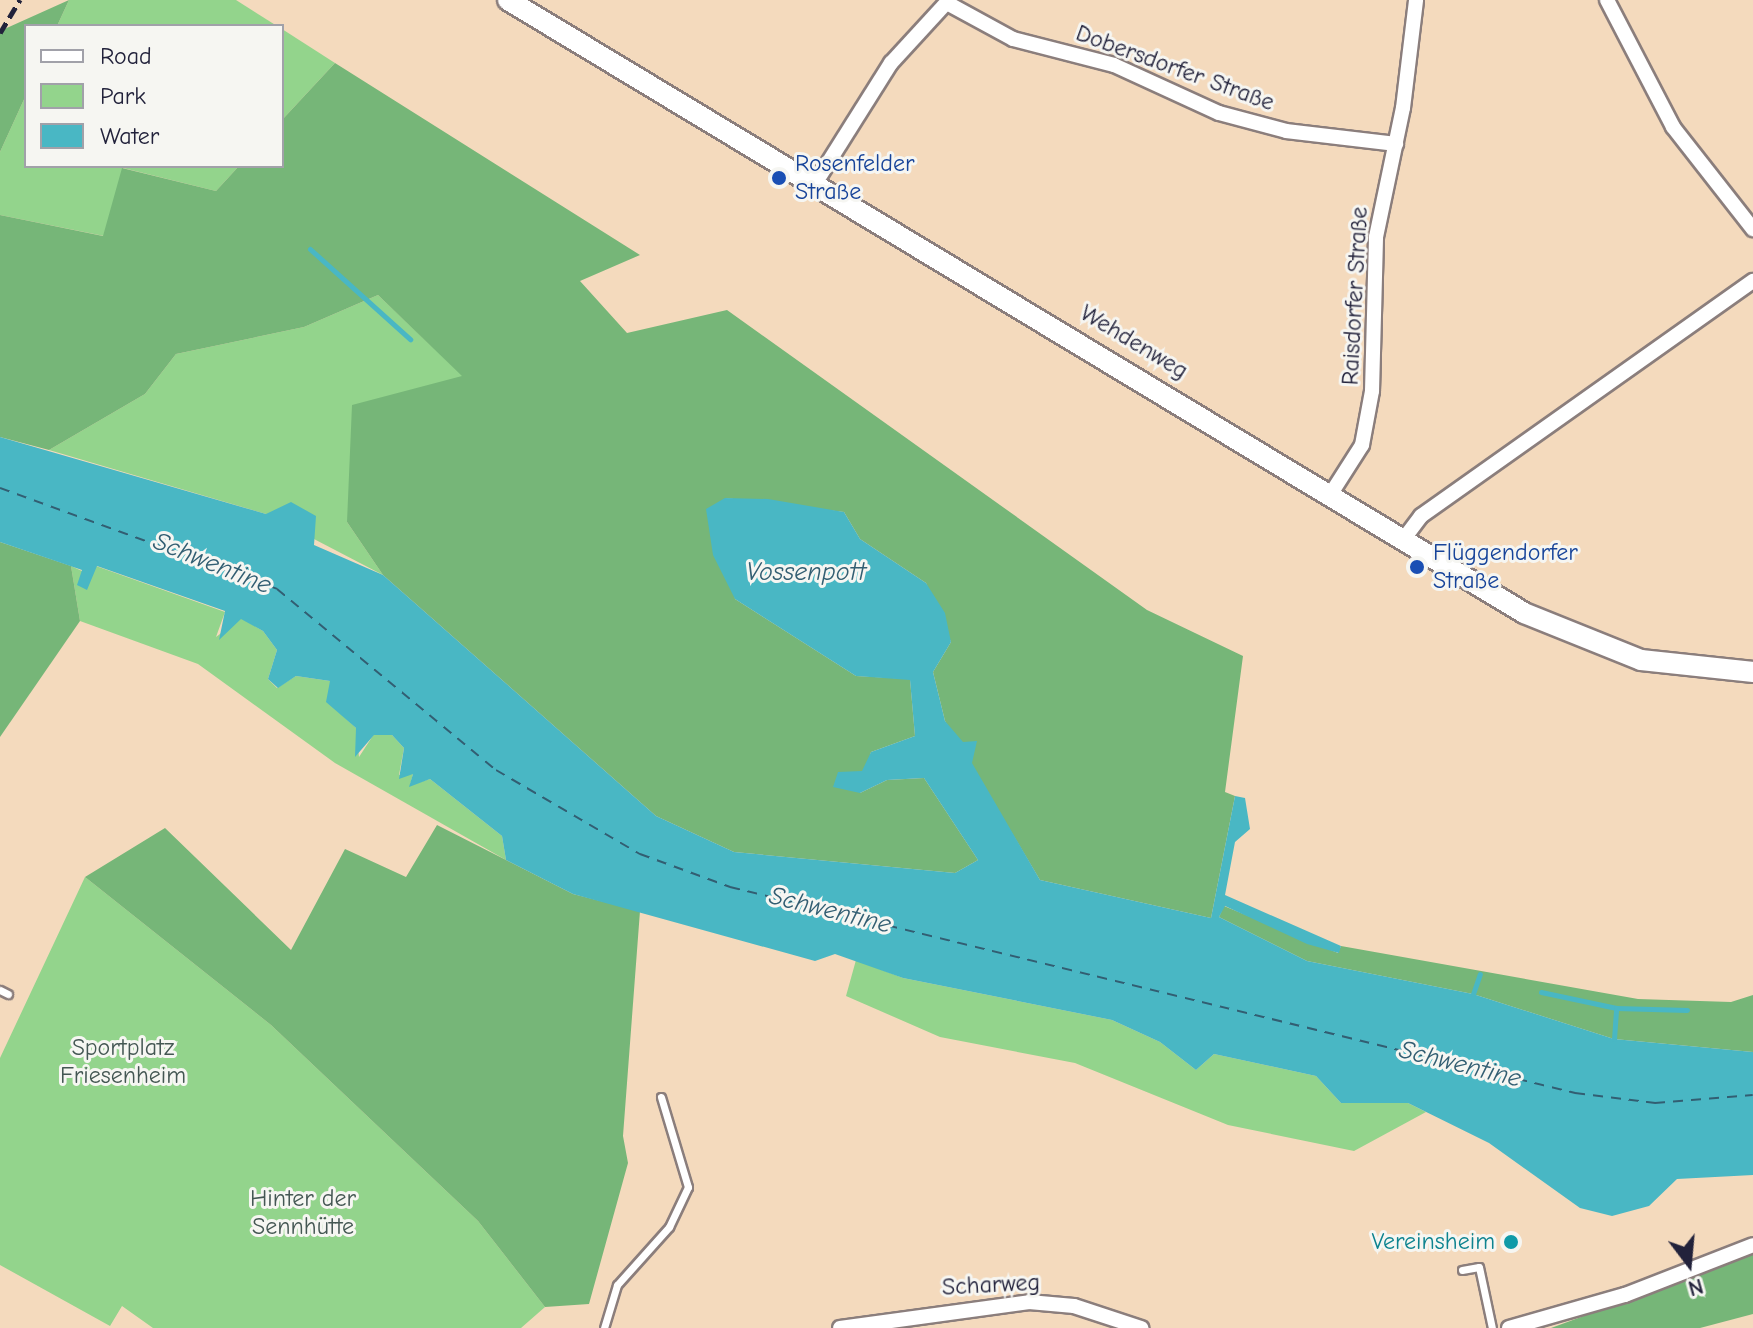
<!DOCTYPE html>
<meta charset="utf-8">
<style>
body{margin:0}
#map{position:relative;width:1753px;height:1328px;overflow:hidden;background:#f4dabd;font-family:"Comic Neue",sans-serif}
div>[style]{position:absolute}
[style*='--x']{left:calc(var(--x)*1px);top:calc(var(--y)*1px);width:calc(var(--w)*1px);rotate:calc(var(--a)*1deg)}
.green>*{inset:0;background:#93d48c}
.forest>*{inset:0;background:#76b678}
.water>*{inset:0;background:#49b7c4}
.stream>*{height:5px;margin:-2.5px;padding:0 2.5px;transform-origin:2.5px;border-radius:2.5px;background:#49b7c4}
.ferry>*{height:2px;margin-top:-1px;transform-origin:0;background:repeating-linear-gradient(90deg,#325e72 0 10px,transparent 0 18px)}
.roads{filter:drop-shadow(2px 0 #8b7e7c) drop-shadow(-2px 0 #8b7e7c) drop-shadow(0 2px #8b7e7c) drop-shadow(0 -2px #8b7e7c)}
.lane>*{height:7px;margin:-3.5px;padding:0 3.5px;transform-origin:3.5px;border-radius:3.5px;background:#fff}
.street>*{height:14px;margin:-7px;padding:0 7px;transform-origin:7px;border-radius:7px;background:#fff}
.secondary>*{height:20px;margin:-10px;padding:0 10px;transform-origin:10px;border-radius:10px;background:#fff}
.rail>*{height:5px;margin-top:-2.5px;transform-origin:0;background:repeating-linear-gradient(90deg,#22223b 0 12px,transparent 0 18px)}
.dots>*{width:22px;height:22px;translate:-50% -50%;box-sizing:border-box;border:4px solid #f6f6f2;border-radius:50%}
span{translate:-50% -50%;white-space:nowrap;text-align:center;line-height:1.15;-webkit-text-stroke:6px #f6f6f2;paint-order:stroke}
.street-label{font-size:24px;color:#22223b}
.transit-label{font-size:24px;color:#164399}
.left{translate:0 -50%;text-align:left}
.park-label{font-size:24px;color:#445753}
.culture-label{font-size:24px;color:#0d838f}
.right{translate:-100% -50%;text-align:right}
.water-label{font-size:26px;color:#325e72;font-style:italic}
.legend{position:absolute;left:24px;top:24px;width:260px;height:144px;box-sizing:border-box;background:#f6f6f2;border:2px solid #a1a1a9;margin:0;padding:10px 14px;list-style:none;font-size:24px;color:#22223b}
.legend li{display:flex;align-items:center;gap:16px;height:40px}
.legend b{width:40px;border:2px solid #a1a1a9}
.north{position:absolute;left:1649px;top:1224px;width:80px;height:80px;-webkit-text-stroke:6px #f6f6f2;paint-order:stroke;rotate:164deg;font-size:22px;font-weight:700;line-height:32px;text-align:center;color:#22223b}
.north::after{content:'';display:block;margin:auto;width:28px;height:36px;background:#22223b;clip-path:polygon(50% 0,100% 100%,50% 72%,0 100%)}
</style>
<div id="map">
<div class="green">
<i style="clip-path:polygon(69px 0,236px 0,277px 26px,57px 26px)"></i>
<i style="clip-path:polygon(282px 29px,335px 63px,282px 120px)"></i>
<i style="clip-path:polygon(26px 95px,26px 166px,239px 166px,216px 191px,123px 168px,104px 236px,0 215px,0 152px)"></i>
<i style="clip-path:polygon(378px 295px,463px 376px,347px 522px,383px 575px,266px 514px,49px 450px,145px 394px,176px 354px,304px 327px)"></i>
<i style="clip-path:polygon(71px 566px,82px 571px,86px 589px,96px 566px,225px 612px,216px 637px,241px 618px,263px 631px,277px 650px,268px 679px,277px 688px,296px 676px,330px 681px,332px 706px,356px 728px,359px 757px,374px 734px,392px 735px,404px 748px,399px 775px,413px 774px,410px 785px,430px 779px,502px 836px,506px 860px,335px 763px,198px 664px,80px 621px)"></i>
<i style="clip-path:polygon(85px 877px,271px 1025px,478px 1221px,545px 1307px,521px 1328px,153px 1328px,122px 1306px,110px 1326px,0 1265px,0 1058px)"></i>
<i style="clip-path:polygon(856px 960px,903px 978px,1112px 1020px,1160px 1042px,1196px 1070px,1214px 1054px,1316px 1076px,1341px 1103px,1408px 1103px,1426px 1112px,1354px 1151px,1228px 1125px,1075px 1063px,940px 1037px,846px 996px)"></i>
</div>
<div class="forest">
<i style="clip-path:polygon(69px 0,57px 26px,26px 26px,26px 95px,0 152px,0 31px)"></i>
<i style="clip-path:polygon(335px 63px,640px 255px,580px 281px,627px 333px,727px 310px,1147px 610px,1243px 656px,1225px 792px,1235px 796px,1211px 918px,1040px 880px,945px 721px,933px 672px,951px 642px,926px 583px,860px 539px,844px 512px,725px 498px,735px 599px,856px 676px,910px 679px,915px 736px,871px 752px,860px 793px,887px 780px,924px 778px,978px 860px,955px 873px,734px 852px,656px 816px,383px 575px,347px 522px,352px 405px,462px 376px,378px 295px,304px 327px,176px 354px,145px 394px,49px 450px,0 437px,0 215px,103px 236px,122px 168px,216px 191px,239px 166px,282px 166px,282px 120px)"></i>
<i style="clip-path:polygon(0 542px,71px 566px,80px 621px,0 737px)"></i>
<i style="clip-path:polygon(437px 825px,573px 894px,640px 911px,623px 1136px,628px 1163px,589px 1304px,545px 1307px,478px 1221px,271px 1025px,85px 877px,165px 828px,291px 950px,345px 849px,406px 877px)"></i>
<i style="clip-path:polygon(1224px 906px,1338px 953px,1341px 946px,1638px 999px,1731px 1002px,1753px 995px,1753px 1052px,1614px 1039px,1473px 994px,1307px 961px,1219px 917px)"></i>
<i style="clip-path:polygon(1753px 1254px,1753px 1314px,1700px 1328px,1551px 1328px)"></i>
</div>
<div class="water">
<i style="clip-path:polygon(0 437px,266px 514px,291px 502px,316px 516px,314px 545px,383px 575px,656px 816px,734px 852px,955px 873px,978px 860px,924px 778px,887px 780px,860px 793px,833px 787px,838px 772px,862px 771px,871px 752px,915px 736px,910px 680px,856px 676px,735px 599px,713px 555px,706px 509px,725px 498px,768px 499px,844px 512px,860px 539px,926px 583px,945px 613px,951px 642px,933px 672px,945px 721px,963px 742px,977px 741px,972px 763px,1040px 880px,1211px 918px,1235px 796px,1245px 798px,1250px 829px,1235px 842px,1225px 895px,1341px 946px,1339px 953px,1307px 944px,1225px 906px,1219px 917px,1307px 961px,1473px 994px,1614px 1039px,1753px 1052px,1753px 1175px,1677px 1179px,1649px 1206px,1612px 1216px,1580px 1208px,1489px 1143px,1408px 1103px,1341px 1103px,1316px 1076px,1214px 1054px,1196px 1070px,1160px 1042px,1112px 1020px,903px 978px,835px 954px,815px 961px,573px 894px,506px 860px,502px 836px,430px 779px,409px 787px,413px 774px,399px 779px,404px 748px,392px 735px,374px 735px,355px 757px,356px 728px,326px 702px,330px 681px,296px 676px,278px 688px,268px 679px,277px 650px,263px 631px,241px 619px,219px 640px,225px 611px,97px 566px,87px 590px,77px 585px,82px 570px,0 542px)"></i>
</div>
<div class="stream">
<i style="--x:310;--y:249;--w:135;--a:42"></i>
<i style="--x:1541;--y:992;--w:77;--a:12"></i>
<i style="--x:1616;--y:1008;--w:71;--a:1.6"></i>
<i style="--x:1473;--y:994;--w:21;--a:-71"></i>
<i style="--x:1614;--y:1039;--w:31;--a:-86"></i>
</div>
<div class="ferry">
<i style="--x:0;--y:488;--w:295;--a:20"></i>
<i style="--x:277;--y:589;--w:284;--a:39.6"></i>
<i style="--x:496;--y:770;--w:167;--a:30.3"></i>
<i style="--x:640;--y:854;--w:96;--a:20.1"></i>
<i style="--x:730;--y:887;--w:870;--a:13.7"></i>
<i style="--x:1575;--y:1093;--w:81;--a:7.1"></i>
<i style="--x:1655;--y:1103;--w:98;--a:-4.7"></i>
</div>
<div class="roads">
<div class="lane">
<i style="--x:0;--y:990;--w:9;--a:27"></i>
<i style="--x:1462;--y:1270;--w:17;--a:-10"></i>
<i style="--x:1479;--y:1267;--w:62;--a:78"></i>
<i style="--x:604;--y:1328;--w:45;--a:-73.2"></i>
<i style="--x:617;--y:1285;--w:78;--a:-48.1"></i>
<i style="--x:669;--y:1227;--w:44;--a:-64.6"></i>
<i style="--x:688;--y:1187;--w:94;--a:-106.7"></i>
</div>
<div class="street">
<i style="--x:1607;--y:0;--w:143;--a:62.5"></i>
<i style="--x:1673;--y:127;--w:130;--a:51.9"></i>
<i style="--x:947;--y:3;--w:75;--a:28.6"></i>
<i style="--x:1013;--y:39;--w:104;--a:14.4"></i>
<i style="--x:1114;--y:65;--w:115;--a:24.6"></i>
<i style="--x:1219;--y:113;--w:69;--a:15"></i>
<i style="--x:1286;--y:131;--w:111;--a:6.7"></i>
<i style="--x:816;--y:182;--w:141;--a:-57.8"></i>
<i style="--x:891;--y:63;--w:86;--a:-47.4"></i>
<i style="--x:1332;--y:492;--w:56;--a:-57.4"></i>
<i style="--x:1362;--y:445;--w:55;--a:-79.5"></i>
<i style="--x:1372;--y:391;--w:154;--a:-88.5"></i>
<i style="--x:1376;--y:237;--w:132;--a:-78.2"></i>
<i style="--x:1403;--y:108;--w:109;--a:-83.1"></i>
<i style="--x:1406;--y:536;--w:25;--a:-53"></i>
<i style="--x:1421;--y:516;--w:407;--a:-35.3"></i>
<i style="--x:840;--y:1328;--w:191;--a:-7.8"></i>
<i style="--x:1029;--y:1302;--w:45;--a:5.1"></i>
<i style="--x:1074;--y:1306;--w:71;--a:18.2"></i>
<i style="--x:1509;--y:1328;--w:121;--a:-15.9"></i>
<i style="--x:1625;--y:1295;--w:137;--a:-21.3"></i>
</div>
<div class="secondary">
<i style="--x:508;--y:0;--w:1187;--a:31.1"></i>
<i style="--x:1524;--y:613;--w:126;--a:21.9"></i>
<i style="--x:1641;--y:660;--w:113;--a:6.1"></i>
</div>
</div>
<div class="rail">
<i style="--x:0;--y:33;--w:39;--a:-59"></i>
</div>
<div class="dots">
<i style="left:779px;top:178px;background:#1a4fb4"></i>
<i style="left:1417px;top:567px;background:#1a4fb4"></i>
<i style="left:1511px;top:1242px;background:#0f9aa8"></i>
</div>
<div class="street-label">
<span style="left:1175px;top:68px;rotate:20deg">Dobersdorfer Straße</span>
<span style="left:1355px;top:296px;rotate:-87deg">Raisdorfer Straße</span>
<span style="left:1134px;top:342px;rotate:31deg">Wehdenweg</span>
<span style="left:991px;top:1285px;rotate:-3deg">Scharweg</span>
</div>
<div class="transit-label">
<span class="left" style="left:795px;top:178px">Rosenfelder<br>Straße</span>
<span class="left" style="left:1433px;top:567px">Flüggendorfer<br>Straße</span>
</div>
<div class="park-label">
<span style="left:123px;top:1062px">Sportplatz<br>Friesenheim</span>
<span style="left:303px;top:1213px">Hinter der<br>Sennhütte</span>
</div>
<div class="culture-label">
<span class="right" style="left:1495px;top:1242px">Vereinsheim</span>
</div>
<div class="water-label">
<span style="left:212px;top:564px;rotate:22deg">Schwentine</span>
<span style="left:806px;top:573px">Vossenpott</span>
<span style="left:830px;top:911px;rotate:14deg">Schwentine</span>
<span style="left:1460px;top:1065px;rotate:14deg">Schwentine</span>
</div>
<ul class="legend">
<li><b style="height:10px;background:#fff"></b>Road</li>
<li><b style="height:22px;background:#93d48c"></b>Park</li>
<li><b style="height:22px;background:#49b7c4"></b>Water</li>
</ul>
<div class="north">N</div>
</div>
